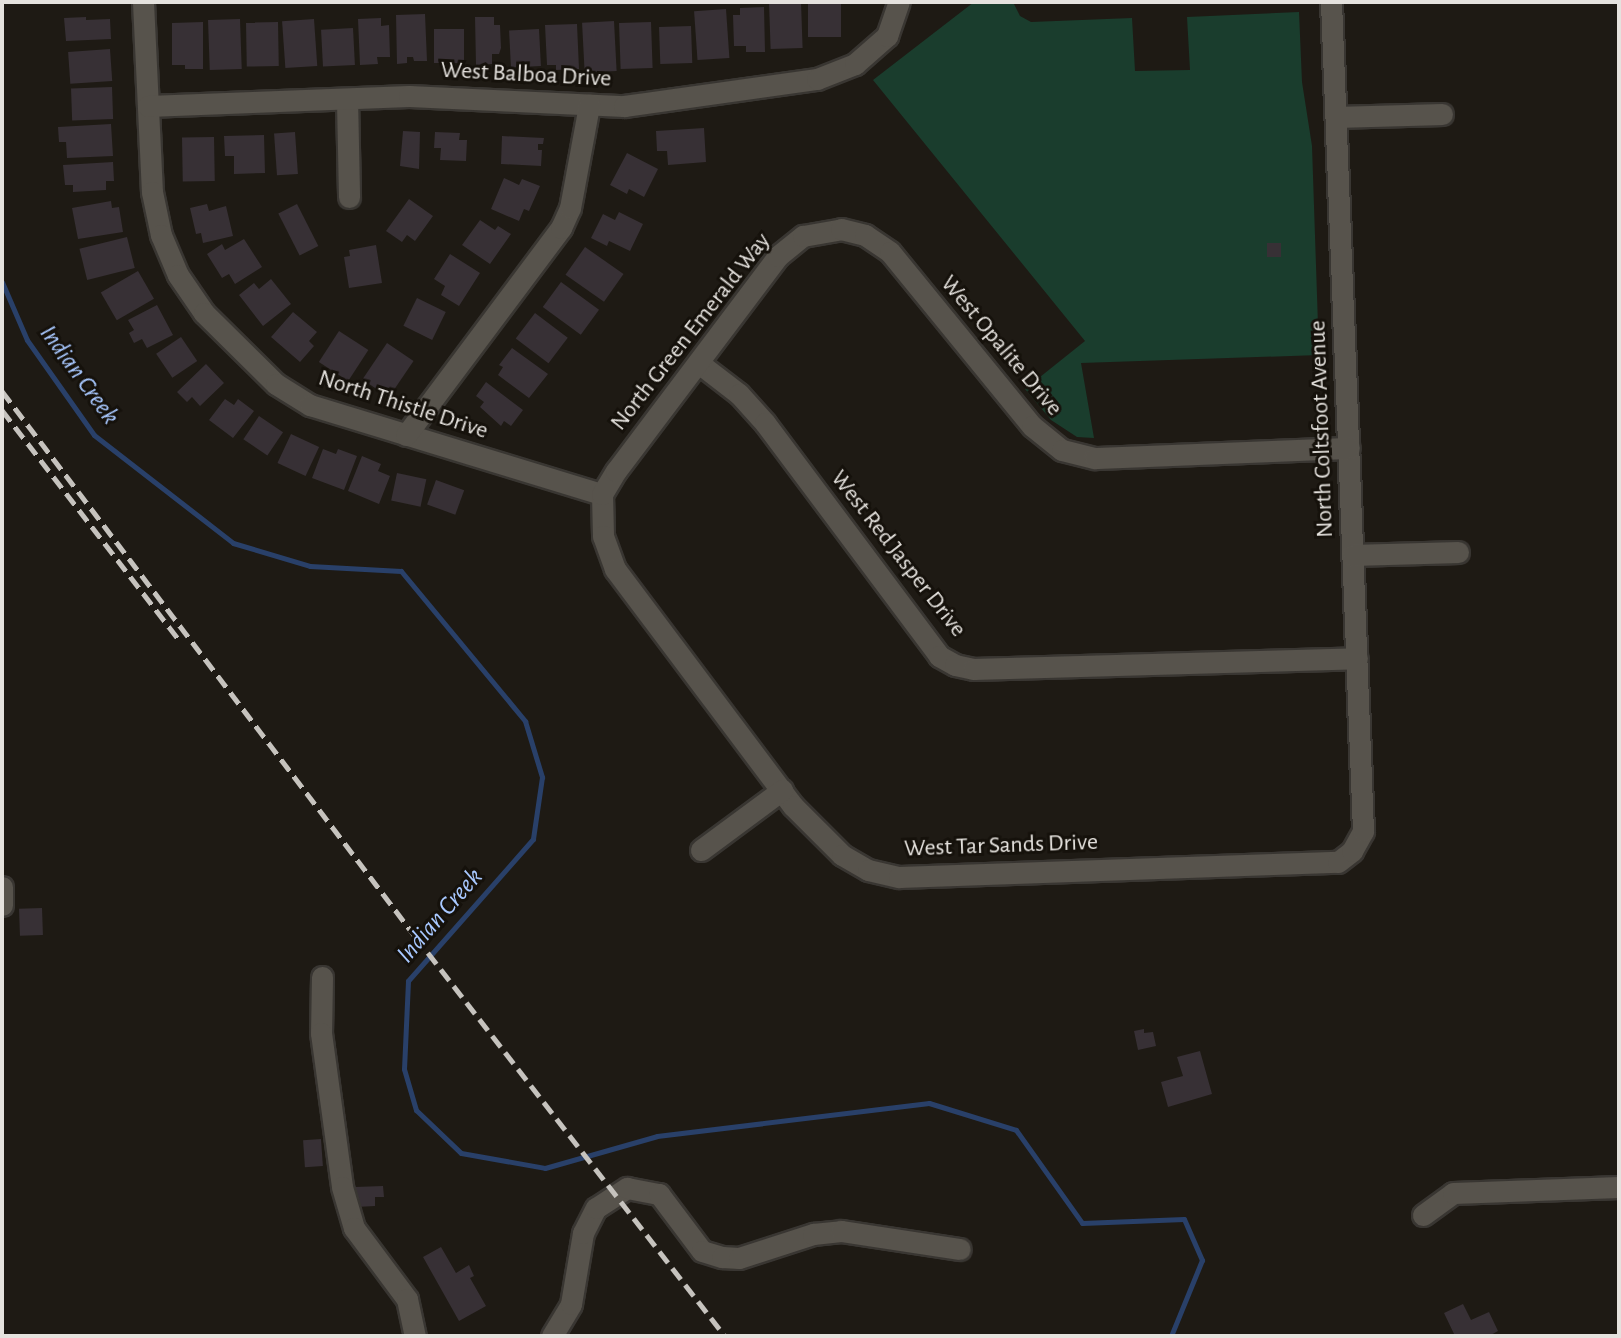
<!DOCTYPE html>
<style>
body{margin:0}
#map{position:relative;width:1621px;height:1338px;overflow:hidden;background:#1e1a14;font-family:"Alegreya Sans",sans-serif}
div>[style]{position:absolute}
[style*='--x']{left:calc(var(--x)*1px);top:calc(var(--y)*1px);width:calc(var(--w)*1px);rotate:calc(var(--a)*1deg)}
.green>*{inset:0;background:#1a3d2d}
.stream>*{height:5px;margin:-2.5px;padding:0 2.5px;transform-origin:2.5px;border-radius:2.5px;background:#294069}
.building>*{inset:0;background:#373035;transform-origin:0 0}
.roads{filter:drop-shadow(2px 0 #393632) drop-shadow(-2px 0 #393632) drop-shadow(0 2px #393632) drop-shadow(0 -2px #393632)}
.minor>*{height:21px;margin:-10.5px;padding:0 10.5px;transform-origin:10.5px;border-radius:10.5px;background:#57534c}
.rail>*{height:5px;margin-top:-2.5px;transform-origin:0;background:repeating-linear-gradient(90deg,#c6c3be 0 14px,transparent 0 21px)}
span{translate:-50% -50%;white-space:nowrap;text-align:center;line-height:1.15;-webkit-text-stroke:6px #15110b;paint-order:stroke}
.street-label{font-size:24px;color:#e5e2de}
.water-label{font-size:26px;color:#a8c8ff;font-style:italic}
.frame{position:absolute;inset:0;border:4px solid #e5e2de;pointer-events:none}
</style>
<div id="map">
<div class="green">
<i style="clip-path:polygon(974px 2px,1013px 2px,1020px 16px,1031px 22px,1132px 18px,1135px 71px,1190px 70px,1187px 17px,1299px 12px,1302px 82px,1312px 146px,1319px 355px,1081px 363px,1094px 438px,1077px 437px,1051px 420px,1025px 389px,1085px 341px,873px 80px)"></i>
</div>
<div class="stream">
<i style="--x:2;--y:282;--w:63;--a:66.7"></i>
<i style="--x:27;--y:340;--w:116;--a:54.8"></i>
<i style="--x:94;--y:435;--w:176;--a:37.8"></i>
<i style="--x:233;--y:543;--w:80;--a:16.6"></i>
<i style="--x:310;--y:566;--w:91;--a:3.1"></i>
<i style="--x:401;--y:571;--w:195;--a:50.4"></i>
<i style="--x:525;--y:721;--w:59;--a:73.1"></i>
<i style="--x:542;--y:777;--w:63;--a:98.3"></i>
<i style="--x:533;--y:839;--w:189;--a:131.4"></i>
<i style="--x:408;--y:981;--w:88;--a:92.6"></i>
<i style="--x:404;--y:1069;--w:43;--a:73.7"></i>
<i style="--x:416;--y:1110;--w:62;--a:43.7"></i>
<i style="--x:461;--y:1153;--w:85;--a:10.1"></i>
<i style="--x:545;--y:1168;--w:116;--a:-15.9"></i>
<i style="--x:657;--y:1136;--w:274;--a:-6.9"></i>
<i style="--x:929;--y:1103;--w:91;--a:17.2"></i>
<i style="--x:1016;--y:1130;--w:114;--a:54.6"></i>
<i style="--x:1082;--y:1223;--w:102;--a:-2.2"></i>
<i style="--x:1184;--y:1219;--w:45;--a:66.3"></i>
<i style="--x:1202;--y:1260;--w:82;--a:112.2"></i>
</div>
<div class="building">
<i style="left:801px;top:2px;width:46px;height:32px;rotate:88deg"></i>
<i style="left:808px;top:2px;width:33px;height:35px"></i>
<i style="clip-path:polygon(764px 7px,765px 52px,746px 52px,746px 46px,734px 46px,733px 15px,740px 15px,740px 8px)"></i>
<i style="left:726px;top:9px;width:49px;height:32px;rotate:86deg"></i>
<i style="clip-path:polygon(425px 14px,427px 61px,414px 61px,413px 57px,407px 57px,407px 63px,397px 64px,396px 15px)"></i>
<i style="clip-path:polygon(86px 17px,86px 20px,110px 19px,111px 39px,66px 41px,64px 18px)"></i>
<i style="clip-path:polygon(475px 17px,494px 17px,494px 25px,500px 25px,501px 48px,499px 54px,492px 54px,492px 64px,476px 65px)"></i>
<i style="clip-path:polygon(381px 18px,381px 26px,389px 25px,390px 57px,377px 57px,378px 64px,360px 65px,358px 19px)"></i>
<i style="left:240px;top:19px;width:50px;height:32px;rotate:88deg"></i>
<i style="left:314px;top:19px;width:47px;height:32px;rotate:86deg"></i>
<i style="left:614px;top:21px;width:50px;height:32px;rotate:87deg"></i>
<i style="clip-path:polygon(203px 22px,203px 69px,185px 69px,185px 65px,172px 65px,172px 23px)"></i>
<i style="left:278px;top:22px;width:44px;height:32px;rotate:89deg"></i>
<i style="left:651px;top:22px;width:46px;height:32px;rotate:88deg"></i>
<i style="clip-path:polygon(577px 24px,579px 69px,556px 70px,556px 65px,547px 65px,545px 25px)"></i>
<i style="left:691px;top:26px;width:37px;height:32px;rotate:88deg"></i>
<i style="left:353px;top:28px;width:37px;height:32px;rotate:87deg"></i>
<i style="left:434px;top:29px;width:30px;height:34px"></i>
<i style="left:539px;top:29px;width:37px;height:30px;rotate:87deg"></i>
<i style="left:110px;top:49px;width:32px;height:42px;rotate:86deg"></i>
<i style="left:112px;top:87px;width:32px;height:41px;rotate:88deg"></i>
<i style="clip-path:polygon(111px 124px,113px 156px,67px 158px,66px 142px,59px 142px,58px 127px)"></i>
<i style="clip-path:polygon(704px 128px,706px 162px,668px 165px,667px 151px,657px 151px,656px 131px)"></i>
<i style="clip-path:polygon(403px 131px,420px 132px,419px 169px,400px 166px)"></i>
<i style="left:295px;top:132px;width:42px;height:21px;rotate:86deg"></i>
<i style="clip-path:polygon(435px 132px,460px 133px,459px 140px,467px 140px,466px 161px,440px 160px,441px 148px,434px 148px)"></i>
<i style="clip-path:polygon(264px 135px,265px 173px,234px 174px,234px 156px,225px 156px,224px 136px)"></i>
<i style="clip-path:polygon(502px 136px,544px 138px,543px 144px,538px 144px,538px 150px,542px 150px,541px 166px,501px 164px)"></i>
<i style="left:214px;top:137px;width:44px;height:32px;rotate:89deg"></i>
<i style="clip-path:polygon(627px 153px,658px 169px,644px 197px,629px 189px,627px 194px,610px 185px)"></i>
<i style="clip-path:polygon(113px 162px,114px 181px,106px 181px,106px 190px,73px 192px,73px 185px,65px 185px,63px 165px)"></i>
<i style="clip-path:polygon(504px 178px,519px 185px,522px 179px,540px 186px,529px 211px,524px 209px,519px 221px,491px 209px)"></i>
<i style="clip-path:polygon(409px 199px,433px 216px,415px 241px,407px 235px,402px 242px,386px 231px)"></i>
<i style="clip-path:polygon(111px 201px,112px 208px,119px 207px,123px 232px,78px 239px,72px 208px)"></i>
<i style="clip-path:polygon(207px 204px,209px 211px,226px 206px,233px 236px,203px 243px,201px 233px,196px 234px,190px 208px)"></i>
<i style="left:297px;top:204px;width:47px;height:21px;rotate:63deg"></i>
<i style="clip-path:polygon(619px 212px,643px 224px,630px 251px,609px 241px,607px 246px,591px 238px,603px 214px,615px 220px)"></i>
<i style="clip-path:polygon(480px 220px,495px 230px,498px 226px,511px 234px,490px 264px,462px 245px)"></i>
<i style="left:127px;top:237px;width:32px;height:49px;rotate:76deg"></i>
<i style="clip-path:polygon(244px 239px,262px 267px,235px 284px,229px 274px,222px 278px,207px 254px,222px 244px,225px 250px)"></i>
<i style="left:1267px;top:243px;width:14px;height:14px"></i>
<i style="clip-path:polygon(376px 245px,382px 283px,349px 288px,344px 257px,350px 256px,349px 250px)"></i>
<i style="left:585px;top:247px;width:47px;height:34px;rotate:35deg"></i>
<i style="clip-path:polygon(450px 254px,480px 273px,459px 306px,441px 295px,445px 286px,434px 279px)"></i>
<i style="left:138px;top:271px;width:32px;height:43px;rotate:60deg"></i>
<i style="clip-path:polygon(271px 279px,291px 304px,263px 326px,239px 295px,254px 283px,259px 289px)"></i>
<i style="left:561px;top:282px;width:47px;height:31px;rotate:36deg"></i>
<i style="left:417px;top:298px;width:32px;height:31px;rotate:26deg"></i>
<i style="clip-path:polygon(157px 305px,173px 335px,147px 348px,142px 339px,134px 343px,129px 333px,134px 330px,128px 320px)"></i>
<i style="clip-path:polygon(293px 312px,317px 332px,309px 341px,314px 346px,300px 362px,271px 337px)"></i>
<i style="left:535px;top:313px;width:41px;height:32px;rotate:37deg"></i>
<i style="left:339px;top:331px;width:35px;height:37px;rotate:33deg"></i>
<i style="left:181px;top:337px;width:29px;height:30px;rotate:56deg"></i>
<i style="left:387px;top:343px;width:32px;height:44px;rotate:34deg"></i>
<i style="clip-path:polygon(512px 348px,548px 374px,529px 398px,498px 375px,503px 367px,499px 365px)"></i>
<i style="clip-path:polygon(206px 364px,224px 383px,200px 406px,192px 397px,187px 402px,177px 392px)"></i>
<i style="clip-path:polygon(486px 382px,523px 410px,511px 426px,504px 421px,501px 426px,480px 407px,484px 402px,476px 396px)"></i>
<i style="clip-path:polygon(225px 399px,234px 405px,238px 399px,254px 411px,233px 438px,209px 420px)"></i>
<i style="left:259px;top:416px;width:29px;height:28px;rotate:34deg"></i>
<i style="left:291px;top:434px;width:31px;height:32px;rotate:25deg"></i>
<i style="clip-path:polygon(323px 449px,336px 454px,338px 449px,357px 456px,344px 490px,312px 478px)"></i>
<i style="clip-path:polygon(362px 456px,381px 464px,378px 471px,390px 476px,379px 504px,348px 491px)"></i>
<i style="left:397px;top:473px;width:30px;height:28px;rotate:12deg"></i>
<i style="left:436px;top:480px;width:30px;height:26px;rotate:20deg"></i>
<i style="left:42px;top:908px;width:27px;height:23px;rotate:88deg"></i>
<i style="clip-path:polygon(1144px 1029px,1144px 1033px,1153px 1032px,1156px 1046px,1138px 1050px,1134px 1031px)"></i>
<i style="clip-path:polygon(1200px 1051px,1212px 1094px,1168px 1107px,1161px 1082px,1183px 1076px,1177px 1057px)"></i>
<i style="left:321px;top:1139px;width:27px;height:18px;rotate:86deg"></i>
<i style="clip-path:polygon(383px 1186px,384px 1197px,375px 1197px,375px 1206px,356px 1207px,355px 1187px)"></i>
<i style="clip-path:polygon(441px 1247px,456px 1273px,469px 1265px,474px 1276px,470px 1278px,486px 1306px,459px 1321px,423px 1257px)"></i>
<i style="clip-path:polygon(1463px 1304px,1471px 1320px,1489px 1312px,1498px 1331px,1489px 1336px,1455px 1336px,1444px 1313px)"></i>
</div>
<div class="roads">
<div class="minor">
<i style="--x:143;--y:2;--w:190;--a:87.3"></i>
<i style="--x:152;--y:192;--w:44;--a:78.2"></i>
<i style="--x:161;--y:235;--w:43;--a:67"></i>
<i style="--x:178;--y:275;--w:46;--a:55.6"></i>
<i style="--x:204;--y:313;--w:101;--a:44.6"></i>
<i style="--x:276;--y:384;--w:40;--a:32"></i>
<i style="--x:310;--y:405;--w:305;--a:17"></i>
<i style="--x:347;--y:99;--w:98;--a:88.8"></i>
<i style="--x:148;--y:106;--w:261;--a:-2.2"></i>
<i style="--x:409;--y:96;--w:215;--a:2.7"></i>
<i style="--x:624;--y:106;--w:195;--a:-8"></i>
<i style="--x:817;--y:79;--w:41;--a:-21.5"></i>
<i style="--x:855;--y:64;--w:43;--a:-41.2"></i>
<i style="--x:887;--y:36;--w:36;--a:-71"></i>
<i style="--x:1336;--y:117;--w:106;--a:-1.6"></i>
<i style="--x:700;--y:364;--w:49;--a:37.6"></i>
<i style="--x:739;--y:394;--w:39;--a:48"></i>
<i style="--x:765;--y:423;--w:291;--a:53.2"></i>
<i style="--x:939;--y:656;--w:18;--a:29"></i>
<i style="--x:955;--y:665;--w:19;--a:12"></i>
<i style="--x:974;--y:669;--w:383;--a:-1.6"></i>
<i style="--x:406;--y:435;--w:259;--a:-53.2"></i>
<i style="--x:561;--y:228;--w:22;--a:-66"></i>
<i style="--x:570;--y:208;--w:105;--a:-79.5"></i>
<i style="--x:602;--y:494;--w:42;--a:88.6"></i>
<i style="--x:603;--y:536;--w:35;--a:70"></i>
<i style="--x:615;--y:569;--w:296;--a:53.1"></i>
<i style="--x:793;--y:806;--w:69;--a:45"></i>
<i style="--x:842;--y:855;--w:30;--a:30"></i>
<i style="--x:868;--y:870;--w:32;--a:13"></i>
<i style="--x:899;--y:877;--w:439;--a:-2"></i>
<i style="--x:1338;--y:862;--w:18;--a:-38"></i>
<i style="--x:1352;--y:851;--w:23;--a:-61"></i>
<i style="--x:1363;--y:831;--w:830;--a:-92.21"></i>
<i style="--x:602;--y:494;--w:27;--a:-59"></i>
<i style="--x:616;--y:471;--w:269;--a:-53"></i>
<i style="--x:778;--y:256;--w:32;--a:-39"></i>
<i style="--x:803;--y:236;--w:39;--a:-10"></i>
<i style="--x:841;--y:229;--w:25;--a:14"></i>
<i style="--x:865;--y:235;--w:30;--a:34"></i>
<i style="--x:890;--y:252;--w:225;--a:50.8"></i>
<i style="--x:1032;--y:426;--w:38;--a:39"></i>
<i style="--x:1062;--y:450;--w:34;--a:14"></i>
<i style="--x:1095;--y:458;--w:254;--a:-2.3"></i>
<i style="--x:1353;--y:555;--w:105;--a:-1.6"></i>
<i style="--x:701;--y:850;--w:101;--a:-36.5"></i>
<i style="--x:2;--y:887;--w:18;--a:90"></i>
<i style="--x:322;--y:977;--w:56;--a:91"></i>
<i style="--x:321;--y:1033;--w:155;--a:82.2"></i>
<i style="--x:342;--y:1187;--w:43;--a:73.7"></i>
<i style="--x:354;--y:1228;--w:89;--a:53.3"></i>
<i style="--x:407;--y:1299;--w:38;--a:78"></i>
<i style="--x:1423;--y:1215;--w:37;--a:-36"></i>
<i style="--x:1453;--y:1193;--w:166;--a:-2.1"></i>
<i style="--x:552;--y:1336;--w:37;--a:-59"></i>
<i style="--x:571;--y:1304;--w:72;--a:-80.4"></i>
<i style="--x:583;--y:1233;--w:28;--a:-63"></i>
<i style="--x:596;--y:1208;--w:37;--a:-33"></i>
<i style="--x:627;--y:1188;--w:33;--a:11"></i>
<i style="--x:659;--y:1194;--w:71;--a:53"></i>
<i style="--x:702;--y:1251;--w:21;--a:17"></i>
<i style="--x:722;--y:1257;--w:17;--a:3"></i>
<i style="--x:739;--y:1258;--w:78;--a:-18"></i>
<i style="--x:813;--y:1234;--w:28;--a:-6"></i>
<i style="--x:841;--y:1231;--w:120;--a:8.6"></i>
</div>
</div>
<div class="rail">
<i style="--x:2;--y:391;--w:684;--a:52.85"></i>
<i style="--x:415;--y:936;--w:506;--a:52.22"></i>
<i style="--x:2;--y:410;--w:290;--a:52.4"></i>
</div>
<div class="street-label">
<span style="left:526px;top:75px;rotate:3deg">West Balboa Drive</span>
<span style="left:691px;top:332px;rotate:-52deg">North Green Emerald Way</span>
<span style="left:1001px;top:346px;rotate:50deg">West Opalite Drive</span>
<span style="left:403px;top:405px;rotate:18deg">North Thistle Drive</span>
<span style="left:1322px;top:429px;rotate:-92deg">North Coltsfoot Avenue</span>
<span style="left:898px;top:554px;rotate:52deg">West Red Jasper Drive</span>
<span style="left:1001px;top:846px;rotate:-2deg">West Tar Sands Drive</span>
</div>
<div class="water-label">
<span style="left:79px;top:375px;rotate:54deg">Indian Creek</span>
<span style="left:440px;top:916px;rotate:-49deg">Indian Creek</span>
</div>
<div class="frame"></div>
</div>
